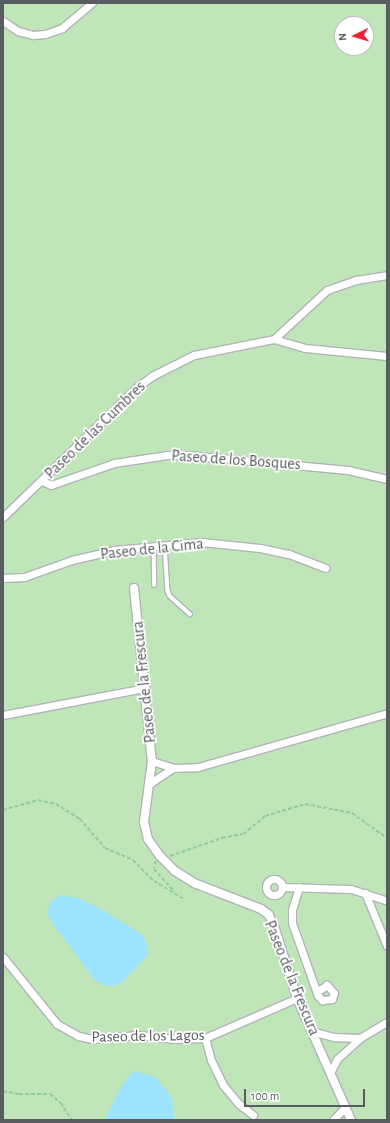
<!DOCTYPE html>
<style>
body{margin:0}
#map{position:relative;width:390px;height:1123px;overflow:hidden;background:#ece7df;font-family:"Alegreya Sans",sans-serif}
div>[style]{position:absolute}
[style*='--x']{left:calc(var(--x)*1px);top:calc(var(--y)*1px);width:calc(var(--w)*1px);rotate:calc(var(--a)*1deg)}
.green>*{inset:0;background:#c0e5b9}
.water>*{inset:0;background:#9ce3ff}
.path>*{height:1.5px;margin-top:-0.75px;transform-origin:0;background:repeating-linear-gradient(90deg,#95cc9c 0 4px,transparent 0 6px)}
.roads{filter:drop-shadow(1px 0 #b0b4b8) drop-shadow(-1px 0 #b0b4b8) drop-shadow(0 1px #b0b4b8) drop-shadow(0 -1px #b0b4b8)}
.service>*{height:3.5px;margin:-1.75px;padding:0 1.75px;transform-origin:1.75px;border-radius:1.75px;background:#fff}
.minor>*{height:7px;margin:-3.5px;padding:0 3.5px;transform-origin:3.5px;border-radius:3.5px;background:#fff}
.minor>.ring{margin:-3.5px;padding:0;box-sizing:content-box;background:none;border:7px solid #fff;border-radius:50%}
.tertiary>*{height:8px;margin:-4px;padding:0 4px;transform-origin:4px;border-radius:4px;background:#fff}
span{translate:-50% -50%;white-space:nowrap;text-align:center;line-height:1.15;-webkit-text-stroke:3.5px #fff;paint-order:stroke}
.street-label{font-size:16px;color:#585d61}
.frame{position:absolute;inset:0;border:4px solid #585d61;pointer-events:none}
.north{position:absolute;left:334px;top:16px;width:40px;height:40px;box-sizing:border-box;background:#fff;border:1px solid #bcbec0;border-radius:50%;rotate:265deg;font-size:11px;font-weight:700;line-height:16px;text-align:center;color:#585d61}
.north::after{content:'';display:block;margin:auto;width:14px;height:18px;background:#ef2231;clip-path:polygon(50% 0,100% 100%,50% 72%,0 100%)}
.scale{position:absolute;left:244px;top:1089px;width:121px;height:18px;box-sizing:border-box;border:2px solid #585d61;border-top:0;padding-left:5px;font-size:12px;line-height:14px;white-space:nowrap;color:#585d61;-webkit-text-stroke:3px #fff;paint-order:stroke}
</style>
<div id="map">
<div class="green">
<i style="clip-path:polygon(evenodd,3px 3px,387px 3px,387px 1120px,3px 1120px,3px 3px,342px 24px,366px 24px,366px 48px,342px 48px,342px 24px)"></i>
</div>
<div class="water">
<i style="clip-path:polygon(61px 895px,78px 898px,95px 906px,143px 935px,148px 948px,148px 955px,121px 983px,113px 986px,103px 985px,94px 979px,55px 927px,47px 914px,51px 901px)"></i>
<i style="clip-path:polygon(133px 1071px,155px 1077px,170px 1095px,175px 1120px,105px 1120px,119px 1090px)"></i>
</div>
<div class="path">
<i style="--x:3;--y:810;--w:36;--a:-16"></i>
<i style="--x:38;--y:800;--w:18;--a:13"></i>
<i style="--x:56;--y:804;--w:28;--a:32"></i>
<i style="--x:80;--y:819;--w:38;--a:49"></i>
<i style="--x:105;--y:848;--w:30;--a:23"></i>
<i style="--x:133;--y:860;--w:30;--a:45"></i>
<i style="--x:154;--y:881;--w:35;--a:31"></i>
<i style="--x:170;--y:856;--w:55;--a:-19.1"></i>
<i style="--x:222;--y:838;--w:21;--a:-11"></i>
<i style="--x:243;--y:834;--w:28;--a:-39"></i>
<i style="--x:265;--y:816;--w:42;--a:-16.7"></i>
<i style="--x:305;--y:804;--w:48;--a:10.8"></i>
<i style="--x:352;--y:813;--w:43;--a:35.5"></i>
<i style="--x:156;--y:861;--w:8;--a:104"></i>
<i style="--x:154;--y:869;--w:31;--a:48"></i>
<i style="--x:3;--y:1091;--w:16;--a:11"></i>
<i style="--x:19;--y:1094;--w:31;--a:0"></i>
<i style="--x:50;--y:1094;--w:14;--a:39"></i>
<i style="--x:61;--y:1103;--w:20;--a:57"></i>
</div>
<div class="roads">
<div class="service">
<i style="--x:165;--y:545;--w:46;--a:86.3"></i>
<i style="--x:168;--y:591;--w:5;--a:68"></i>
<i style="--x:170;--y:596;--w:27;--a:42"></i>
<i style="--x:154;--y:546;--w:39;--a:89"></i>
</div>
<div class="minor">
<i style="--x:3;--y:21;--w:18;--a:34"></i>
<i style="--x:18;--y:31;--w:16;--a:15"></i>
<i style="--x:33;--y:35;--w:12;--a:-5"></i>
<i style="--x:45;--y:34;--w:18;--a:-19"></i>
<i style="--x:62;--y:28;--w:39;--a:-40"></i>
<i style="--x:274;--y:339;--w:32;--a:16"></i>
<i style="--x:305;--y:348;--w:82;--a:5.6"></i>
<i style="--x:42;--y:481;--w:10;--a:24"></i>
<i style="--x:51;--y:485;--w:67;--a:-19.2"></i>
<i style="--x:114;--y:463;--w:54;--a:-8.6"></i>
<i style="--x:167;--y:455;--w:20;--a:0"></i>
<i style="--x:187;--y:455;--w:162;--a:5.3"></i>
<i style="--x:348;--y:470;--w:40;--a:13"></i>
<i style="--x:3;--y:517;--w:187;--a:-44.1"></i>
<i style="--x:137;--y:387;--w:19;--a:-36"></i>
<i style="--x:152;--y:376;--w:47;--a:-26.6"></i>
<i style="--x:194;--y:355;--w:82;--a:-11.3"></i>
<i style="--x:274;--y:339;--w:72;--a:-42.8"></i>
<i style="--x:327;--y:290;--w:31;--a:-19"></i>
<i style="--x:356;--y:280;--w:31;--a:-9"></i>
<i style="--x:3;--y:578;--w:21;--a:-3"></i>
<i style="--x:24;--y:577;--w:51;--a:-19.5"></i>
<i style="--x:72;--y:560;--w:43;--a:-13.4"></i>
<i style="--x:114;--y:550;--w:88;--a:-5.2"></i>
<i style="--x:202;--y:542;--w:58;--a:5.9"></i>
<i style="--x:260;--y:548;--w:30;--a:12"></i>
<i style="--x:289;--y:554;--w:39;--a:21"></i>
<i style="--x:3;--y:715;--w:145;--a:-10.8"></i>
<i style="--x:152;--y:761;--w:22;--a:18"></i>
<i style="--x:173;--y:768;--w:25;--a:-2"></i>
<i style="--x:198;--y:767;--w:197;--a:-15.9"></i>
<i style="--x:149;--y:784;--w:29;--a:-34"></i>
<i class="ring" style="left:266px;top:879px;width:9px;height:9px"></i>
<i style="--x:282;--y:887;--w:69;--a:1.7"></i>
<i style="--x:351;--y:889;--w:38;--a:18"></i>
<i style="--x:299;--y:887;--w:24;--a:107"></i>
<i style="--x:292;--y:910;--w:13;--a:90"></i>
<i style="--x:292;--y:923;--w:77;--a:70.4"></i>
<i style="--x:318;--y:996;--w:6;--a:45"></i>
<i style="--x:322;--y:1000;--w:10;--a:-6"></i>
<i style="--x:332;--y:999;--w:6;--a:-72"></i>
<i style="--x:334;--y:993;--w:11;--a:-131"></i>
<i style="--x:327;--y:985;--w:11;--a:146"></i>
<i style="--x:365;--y:893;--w:57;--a:67.5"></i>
<i style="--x:3;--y:957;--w:86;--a:51.1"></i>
<i style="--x:57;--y:1024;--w:25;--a:29"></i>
<i style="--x:79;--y:1036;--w:13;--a:13"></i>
<i style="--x:92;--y:1039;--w:46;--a:-5"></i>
<i style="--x:138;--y:1035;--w:36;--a:6"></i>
<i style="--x:174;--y:1039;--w:31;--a:-2"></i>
<i style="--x:205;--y:1038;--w:100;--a:-23.5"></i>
<i style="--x:314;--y:1032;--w:21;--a:14"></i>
<i style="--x:334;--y:1037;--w:26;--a:2"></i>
<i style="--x:360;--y:1038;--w:31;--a:-31"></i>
<i style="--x:205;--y:1038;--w:23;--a:75"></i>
<i style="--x:211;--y:1060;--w:28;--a:64"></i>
<i style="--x:223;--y:1085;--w:25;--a:50"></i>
<i style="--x:239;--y:1104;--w:18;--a:38"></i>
<i style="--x:330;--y:1073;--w:16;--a:-63"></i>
<i style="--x:337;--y:1059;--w:31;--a:-42"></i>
<i style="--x:333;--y:1120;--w:16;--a:-47"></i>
</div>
<div class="tertiary">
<i style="--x:134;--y:588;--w:174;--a:84.1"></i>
<i style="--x:152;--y:761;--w:62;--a:97.5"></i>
<i style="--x:144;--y:822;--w:17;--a:77"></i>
<i style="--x:148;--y:839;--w:21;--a:55"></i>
<i style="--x:160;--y:856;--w:21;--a:45"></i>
<i style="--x:175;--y:871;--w:22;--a:32"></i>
<i style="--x:194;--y:883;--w:72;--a:21.2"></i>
<i style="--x:261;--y:909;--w:10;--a:37"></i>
<i style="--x:269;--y:915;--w:15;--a:67"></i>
<i style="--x:275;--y:929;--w:72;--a:72.3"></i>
<i style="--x:297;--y:998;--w:133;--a:66.1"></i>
</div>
</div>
<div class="street-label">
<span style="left:95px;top:430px;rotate:-44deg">Paseo de las Cumbres</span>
<span style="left:236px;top:460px;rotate:4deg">Paseo de los Bosques</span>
<span style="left:152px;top:549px;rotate:-6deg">Paseo de la Cima</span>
<span style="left:144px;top:682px;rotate:-96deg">Paseo de la Frescura</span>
<span style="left:292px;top:978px;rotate:68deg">Paseo de la Frescura</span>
<span style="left:148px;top:1036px;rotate:-1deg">Paseo de los Lagos</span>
</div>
<div class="frame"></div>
<div class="north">N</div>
<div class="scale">100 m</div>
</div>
